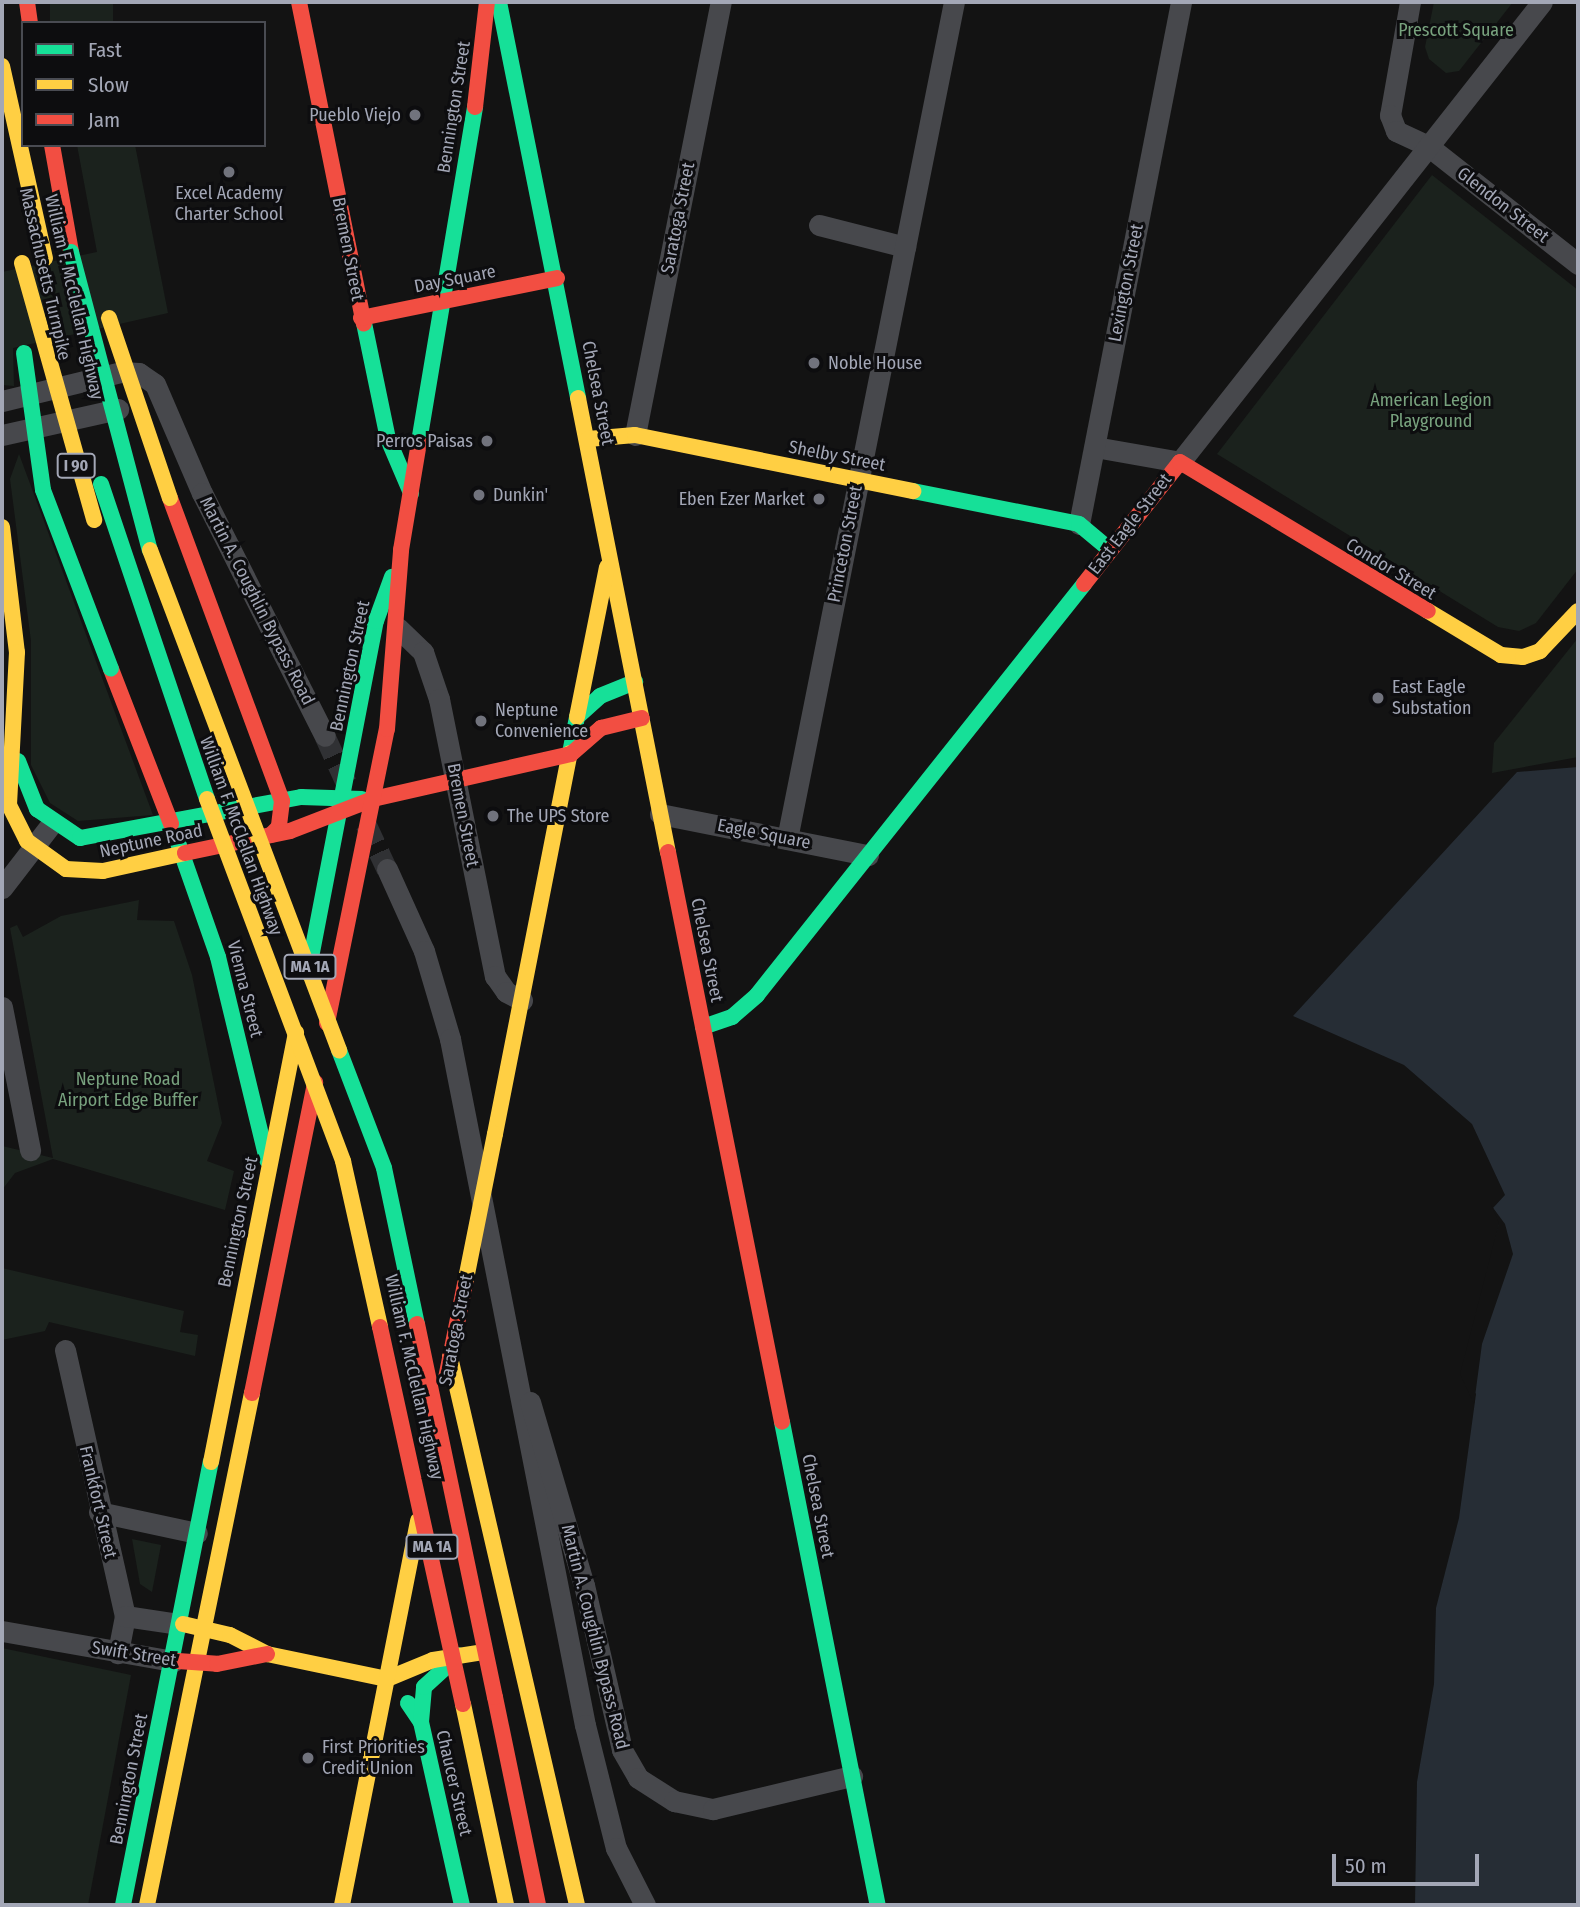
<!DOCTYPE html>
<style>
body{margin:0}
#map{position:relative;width:1580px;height:1907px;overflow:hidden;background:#131313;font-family:"Fira Sans Condensed",sans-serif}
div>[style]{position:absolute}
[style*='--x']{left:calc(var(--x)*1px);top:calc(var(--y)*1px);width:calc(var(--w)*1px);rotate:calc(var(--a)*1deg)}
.green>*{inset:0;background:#1b221d;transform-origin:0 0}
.water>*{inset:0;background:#262d35}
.pier>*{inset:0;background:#131313}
.street-tunnel>*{height:21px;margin-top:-10.5px;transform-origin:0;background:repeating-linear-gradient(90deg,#303134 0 21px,transparent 0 31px)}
.street>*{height:21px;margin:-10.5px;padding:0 10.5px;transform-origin:10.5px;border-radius:10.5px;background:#47484c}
.fast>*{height:16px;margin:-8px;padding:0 8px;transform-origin:8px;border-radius:8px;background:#16e098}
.slow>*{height:16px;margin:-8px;padding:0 8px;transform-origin:8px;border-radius:8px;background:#ffcf43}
.jam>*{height:16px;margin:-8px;padding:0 8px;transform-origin:8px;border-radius:8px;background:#f24e42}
.fast-bridge>*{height:16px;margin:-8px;padding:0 8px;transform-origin:8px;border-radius:8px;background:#16e098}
.slow-bridge>*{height:16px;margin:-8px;padding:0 8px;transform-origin:8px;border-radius:8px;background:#ffcf43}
.jam-bridge>*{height:16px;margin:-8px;padding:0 8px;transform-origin:8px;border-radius:8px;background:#f24e42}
.dots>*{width:19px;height:19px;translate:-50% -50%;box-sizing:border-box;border:4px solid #0d0d0f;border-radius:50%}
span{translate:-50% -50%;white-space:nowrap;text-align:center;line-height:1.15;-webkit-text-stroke:6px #0d0d0f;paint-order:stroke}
.shield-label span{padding:2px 5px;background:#0d0d0f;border:2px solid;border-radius:5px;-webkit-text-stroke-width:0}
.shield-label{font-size:16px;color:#a3a7b6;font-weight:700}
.park-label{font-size:18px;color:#78a27e}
.street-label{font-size:18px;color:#a3a7b6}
.poi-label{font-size:18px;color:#a3a7b6}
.right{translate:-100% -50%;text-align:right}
.left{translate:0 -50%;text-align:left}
.frame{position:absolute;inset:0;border:4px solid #a3a7b6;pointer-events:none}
.legend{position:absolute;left:21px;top:21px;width:245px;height:126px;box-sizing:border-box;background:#0d0d0f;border:2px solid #494b52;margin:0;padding:9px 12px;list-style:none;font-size:21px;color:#a3a7b6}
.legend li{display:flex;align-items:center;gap:14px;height:35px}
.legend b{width:35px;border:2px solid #494b52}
.scale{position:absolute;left:1332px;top:1854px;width:147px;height:32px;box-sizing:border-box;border:4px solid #a3a7b6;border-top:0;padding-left:9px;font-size:21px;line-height:24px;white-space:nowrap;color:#a3a7b6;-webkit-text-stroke:5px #0d0d0f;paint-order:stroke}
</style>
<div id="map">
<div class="green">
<i style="left:50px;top:2px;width:63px;height:21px"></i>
<i style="clip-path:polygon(1434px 2px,1513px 2px,1459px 71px,1446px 73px,1429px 59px,1425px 47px)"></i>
<i style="clip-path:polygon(77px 145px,135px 145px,168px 313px,13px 348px,14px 386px,2px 385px,2px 272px,97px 252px)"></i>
<i style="clip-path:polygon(1432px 175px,1578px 290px,1578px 569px,1536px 623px,1519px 631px,1498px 627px,1217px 454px)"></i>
<i style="clip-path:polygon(19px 454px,153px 815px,78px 821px,50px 803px,31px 765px,31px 641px,10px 479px)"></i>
<i style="clip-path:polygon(1578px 638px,1578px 757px,1492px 773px,1494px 743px)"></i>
<i style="clip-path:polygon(139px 900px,137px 920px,174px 921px,192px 975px,222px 1123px,207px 1161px,234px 1171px,225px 1210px,53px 1159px,15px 1173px,2px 1190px,2px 1146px,53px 1158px,10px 928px,17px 925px,23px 937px,61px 916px)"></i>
<i style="clip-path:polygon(2px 1268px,184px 1311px,180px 1332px,198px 1335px,195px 1356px,49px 1322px,45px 1331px,2px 1340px)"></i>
<i style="clip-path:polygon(132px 1539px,161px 1545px,152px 1592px,140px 1584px)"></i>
<i style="clip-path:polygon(2px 1648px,131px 1675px,88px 1905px,2px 1905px)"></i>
</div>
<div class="water">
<i style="clip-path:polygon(1578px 767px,1578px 1905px,1415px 1905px,1417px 1782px,1434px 1684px,1436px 1608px,1459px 1518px,1476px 1394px,1463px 1375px,1500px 1220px,1493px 1208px,1505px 1195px,1472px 1124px,1404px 1065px,1293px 1016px,1517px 772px)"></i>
</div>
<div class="pier">
<i style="clip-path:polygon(1491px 1205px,1505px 1224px,1513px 1254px,1482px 1344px,1474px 1404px,1460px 1374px,1499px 1223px)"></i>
</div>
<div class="street-tunnel">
<i style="--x:325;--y:736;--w:51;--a:65.5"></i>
<i style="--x:366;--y:824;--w:50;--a:65"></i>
</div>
<div class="street">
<i style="--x:1410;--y:2;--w:115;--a:100"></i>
<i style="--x:1390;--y:115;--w:17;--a:69"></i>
<i style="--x:1396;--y:131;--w:35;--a:25"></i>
<i style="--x:1428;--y:146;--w:191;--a:38.2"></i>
<i style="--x:819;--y:225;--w:89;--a:14.3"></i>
<i style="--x:2;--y:401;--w:122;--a:-13.7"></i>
<i style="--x:121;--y:372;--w:18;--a:3"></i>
<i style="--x:139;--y:373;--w:19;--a:35"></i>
<i style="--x:155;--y:384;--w:119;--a:66.7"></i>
<i style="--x:202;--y:493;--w:272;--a:63.2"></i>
<i style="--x:2;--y:435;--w:119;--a:-12.6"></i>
<i style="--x:635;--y:435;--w:441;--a:-78.8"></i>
<i style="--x:1095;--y:447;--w:86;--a:10"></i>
<i style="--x:1180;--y:462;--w:585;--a:-51.8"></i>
<i style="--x:1079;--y:524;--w:532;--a:-78.94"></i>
<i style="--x:398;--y:628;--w:35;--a:44"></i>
<i style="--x:423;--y:652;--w:50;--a:71.2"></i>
<i style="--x:439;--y:699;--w:283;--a:78.6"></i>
<i style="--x:495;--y:976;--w:19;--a:55"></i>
<i style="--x:506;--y:992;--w:18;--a:27"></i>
<i style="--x:660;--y:814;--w:212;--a:11.2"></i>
<i style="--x:787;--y:839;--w:853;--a:-78.72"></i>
<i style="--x:387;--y:869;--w:90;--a:65.7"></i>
<i style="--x:424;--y:951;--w:92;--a:73.5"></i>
<i style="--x:450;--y:1039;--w:699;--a:78.87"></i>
<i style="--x:585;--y:1725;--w:127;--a:75.9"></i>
<i style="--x:616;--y:1848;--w:64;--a:63"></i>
<i style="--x:2;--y:888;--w:82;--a:-52.4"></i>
<i style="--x:2;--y:1007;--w:146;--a:78.9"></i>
<i style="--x:65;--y:1350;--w:273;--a:77.3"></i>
<i style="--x:125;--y:1616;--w:38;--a:101"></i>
<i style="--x:530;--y:1402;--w:191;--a:73.6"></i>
<i style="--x:584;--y:1585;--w:169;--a:77"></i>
<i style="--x:622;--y:1750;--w:32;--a:60"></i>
<i style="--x:638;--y:1778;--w:43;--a:32.6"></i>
<i style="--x:674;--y:1801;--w:40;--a:12"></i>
<i style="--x:713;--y:1809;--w:143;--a:-13.4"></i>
<i style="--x:99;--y:1512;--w:100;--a:12.1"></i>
<i style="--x:125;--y:1616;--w:55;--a:8.4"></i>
<i style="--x:2;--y:1631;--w:174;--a:10"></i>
</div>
<div class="fast">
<i style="--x:499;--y:2;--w:404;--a:78.7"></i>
<i style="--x:364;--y:323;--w:118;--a:78.3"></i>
<i style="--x:388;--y:439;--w:59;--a:66.9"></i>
<i style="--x:419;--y:442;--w:340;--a:-80.5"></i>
<i style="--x:913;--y:491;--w:169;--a:11.2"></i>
<i style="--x:1079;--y:524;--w:40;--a:40"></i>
<i style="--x:570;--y:753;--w:37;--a:-79"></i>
<i style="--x:577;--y:717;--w:31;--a:-42"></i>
<i style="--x:600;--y:696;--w:38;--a:-22"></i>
<i style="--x:18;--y:761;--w:52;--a:68.4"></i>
<i style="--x:37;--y:809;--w:52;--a:34"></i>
<i style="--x:80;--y:838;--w:225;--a:-10.5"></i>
<i style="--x:301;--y:797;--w:61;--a:1.9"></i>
<i style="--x:176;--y:837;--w:127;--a:70.7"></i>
<i style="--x:218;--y:957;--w:209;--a:76.4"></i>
<i style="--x:308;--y:973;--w:359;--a:-79.1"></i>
<i style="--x:376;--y:621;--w:47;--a:-70"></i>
<i style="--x:703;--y:1027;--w:31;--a:-19"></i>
<i style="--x:732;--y:1017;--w:33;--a:-41"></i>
<i style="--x:757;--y:995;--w:525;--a:-51.49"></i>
<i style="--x:782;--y:1422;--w:492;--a:78.8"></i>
<i style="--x:408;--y:1703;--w:23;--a:56"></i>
<i style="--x:421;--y:1722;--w:188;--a:77.4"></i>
<i style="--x:421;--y:1722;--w:35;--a:-85"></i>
<i style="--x:424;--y:1687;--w:47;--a:-42.4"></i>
<i style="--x:123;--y:1905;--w:452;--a:-78.8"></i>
</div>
<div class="slow">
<i style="--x:2;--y:66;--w:197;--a:77.4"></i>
<i style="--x:578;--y:398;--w:463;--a:78.8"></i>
<i style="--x:588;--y:439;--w:47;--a:-4.9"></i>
<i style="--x:635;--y:435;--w:284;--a:11.4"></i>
<i style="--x:2;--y:527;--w:126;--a:83.2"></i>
<i style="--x:17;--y:652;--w:153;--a:93"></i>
<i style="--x:9;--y:805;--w:40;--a:63.4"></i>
<i style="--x:27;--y:841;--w:48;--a:35.7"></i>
<i style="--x:66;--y:869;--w:37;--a:3"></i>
<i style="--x:103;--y:871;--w:84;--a:-12.4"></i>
<i style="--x:1428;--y:611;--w:85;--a:31.1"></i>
<i style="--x:1501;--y:655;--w:22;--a:5"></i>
<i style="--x:1523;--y:657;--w:18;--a:-19"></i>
<i style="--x:1540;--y:651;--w:55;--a:-46.5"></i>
<i style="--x:577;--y:717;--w:153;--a:-78.7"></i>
<i style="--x:495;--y:1134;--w:388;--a:-78.9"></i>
<i style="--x:450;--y:1357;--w:563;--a:76.95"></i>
<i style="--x:211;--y:1462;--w:438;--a:-78.8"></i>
<i style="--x:183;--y:1624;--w:48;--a:13.2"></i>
<i style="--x:230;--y:1635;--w:42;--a:27.2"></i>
<i style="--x:267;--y:1654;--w:123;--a:11.8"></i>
<i style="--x:387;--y:1679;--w:50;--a:-22.4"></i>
<i style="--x:433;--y:1660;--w:52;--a:-8.9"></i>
<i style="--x:463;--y:1704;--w:206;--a:77.9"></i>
<i style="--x:147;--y:1905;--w:523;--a:-78.41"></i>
<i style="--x:342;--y:1905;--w:392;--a:-78.8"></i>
</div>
<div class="jam">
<i style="--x:27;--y:2;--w:21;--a:82"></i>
<i style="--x:299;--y:2;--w:328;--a:78.6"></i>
<i style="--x:475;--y:107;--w:106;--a:-83.5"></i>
<i style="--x:52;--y:145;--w:109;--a:79.9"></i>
<i style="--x:361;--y:318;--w:200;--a:-11.5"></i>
<i style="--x:170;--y:498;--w:323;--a:69.7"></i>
<i style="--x:282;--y:801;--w:26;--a:97"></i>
<i style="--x:279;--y:827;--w:11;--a:135"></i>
<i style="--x:1084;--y:584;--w:155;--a:-51.8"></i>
<i style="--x:1180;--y:462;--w:289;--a:31"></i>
<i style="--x:111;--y:669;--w:166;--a:68.8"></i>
<i style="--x:571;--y:754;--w:40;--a:-41"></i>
<i style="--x:601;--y:728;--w:42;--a:-13.7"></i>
<i style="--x:668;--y:852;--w:581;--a:78.69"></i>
<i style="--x:185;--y:853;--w:107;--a:-11.8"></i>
<i style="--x:290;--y:831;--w:89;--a:-21.1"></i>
<i style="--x:373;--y:799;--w:203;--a:-12.8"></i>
<i style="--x:327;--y:1023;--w:300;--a:-78.5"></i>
<i style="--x:387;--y:729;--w:180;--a:-85.5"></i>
<i style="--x:401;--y:550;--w:109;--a:-80.5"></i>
<i style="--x:446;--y:1378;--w:101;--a:-78.6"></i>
<i style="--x:252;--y:1393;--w:317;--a:-78.5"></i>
<i style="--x:178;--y:1661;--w:39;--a:4"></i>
<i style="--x:217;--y:1664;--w:51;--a:-11.3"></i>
<i style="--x:495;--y:1697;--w:212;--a:78.3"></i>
</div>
<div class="fast-bridge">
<i style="--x:71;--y:252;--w:308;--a:75.2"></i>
<i style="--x:24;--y:353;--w:138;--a:82.1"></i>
<i style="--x:43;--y:490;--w:191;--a:69.2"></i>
<i style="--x:101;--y:484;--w:332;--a:71.4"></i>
<i style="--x:339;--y:1050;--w:126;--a:69.1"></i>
<i style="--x:384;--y:1168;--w:159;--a:78.1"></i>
</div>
<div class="slow-bridge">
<i style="--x:22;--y:263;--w:267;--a:74.3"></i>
<i style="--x:109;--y:318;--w:190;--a:71.3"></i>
<i style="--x:150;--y:550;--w:535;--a:69.29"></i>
<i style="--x:207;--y:799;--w:387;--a:69.4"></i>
<i style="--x:343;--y:1161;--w:170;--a:77.4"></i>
<i style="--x:466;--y:1279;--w:148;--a:-78.7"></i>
</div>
<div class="jam-bridge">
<i style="--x:417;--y:1324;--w:381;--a:78.2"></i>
<i style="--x:380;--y:1327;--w:386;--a:77.6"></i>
</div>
<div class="dots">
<i style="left:415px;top:115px;background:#71737d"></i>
<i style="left:229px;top:172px;background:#71737d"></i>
<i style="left:814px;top:363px;background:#71737d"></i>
<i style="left:487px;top:441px;background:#71737d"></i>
<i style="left:479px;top:495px;background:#71737d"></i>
<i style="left:819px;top:499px;background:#71737d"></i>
<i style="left:1378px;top:698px;background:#71737d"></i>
<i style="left:481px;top:721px;background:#71737d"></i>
<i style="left:493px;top:816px;background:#71737d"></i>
<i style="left:308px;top:1758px;background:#71737d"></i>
</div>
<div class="shield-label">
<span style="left:76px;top:466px">I 90</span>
<span style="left:310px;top:967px">MA 1A</span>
<span style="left:432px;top:1547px">MA 1A</span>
</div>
<div class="park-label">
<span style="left:1456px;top:30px">Prescott Square</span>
<span style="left:1431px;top:411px">American Legion<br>Playground</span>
<span style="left:128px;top:1090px">Neptune Road<br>Airport Edge Buffer</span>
</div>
<div class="street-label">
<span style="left:454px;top:107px;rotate:-81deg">Bennington Street</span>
<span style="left:1503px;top:205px;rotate:38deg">Glendon Street</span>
<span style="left:678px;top:218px;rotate:-79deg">Saratoga Street</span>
<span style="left:348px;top:249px;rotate:79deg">Bremen Street</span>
<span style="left:45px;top:274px;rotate:77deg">Massachusetts Turnpike</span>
<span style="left:455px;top:279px;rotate:-11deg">Day Square</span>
<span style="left:1126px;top:283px;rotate:-79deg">Lexington Street</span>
<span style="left:74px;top:297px;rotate:77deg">William F. McClellan Highway</span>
<span style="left:598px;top:393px;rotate:79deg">Chelsea Street</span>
<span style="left:837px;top:456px;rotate:11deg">Shelby Street</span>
<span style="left:1130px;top:524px;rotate:-52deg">East Eagle Street</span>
<span style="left:845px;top:544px;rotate:-79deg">Princeton Street</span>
<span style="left:1391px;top:569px;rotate:31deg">Condor Street</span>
<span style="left:257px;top:601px;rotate:63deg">Martin A. Coughlin Bypass Road</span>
<span style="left:350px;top:666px;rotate:-78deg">Bennington Street</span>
<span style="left:463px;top:815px;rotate:79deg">Bremen Street</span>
<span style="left:764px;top:834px;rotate:11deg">Eagle Square</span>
<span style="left:241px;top:836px;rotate:70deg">William F. McClellan Highway</span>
<span style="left:151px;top:841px;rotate:-12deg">Neptune Road</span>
<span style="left:707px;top:950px;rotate:79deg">Chelsea Street</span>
<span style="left:245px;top:989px;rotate:76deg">Vienna Street</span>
<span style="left:238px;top:1222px;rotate:-78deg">Bennington Street</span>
<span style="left:456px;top:1330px;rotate:-79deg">Saratoga Street</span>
<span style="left:414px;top:1377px;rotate:77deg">William F. McClellan Highway</span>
<span style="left:98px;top:1502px;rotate:77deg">Frankfort Street</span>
<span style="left:818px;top:1506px;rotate:79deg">Chelsea Street</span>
<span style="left:595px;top:1637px;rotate:76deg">Martin A. Coughlin Bypass Road</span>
<span style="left:134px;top:1654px;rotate:9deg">Swift Street</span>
<span style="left:129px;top:1779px;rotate:-79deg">Bennington Street</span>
<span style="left:454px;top:1783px;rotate:77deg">Chaucer Street</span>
</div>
<div class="poi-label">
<span class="right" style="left:401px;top:115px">Pueblo Viejo</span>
<span style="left:229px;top:204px">Excel Academy<br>Charter School</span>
<span class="left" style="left:828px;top:363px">Noble House</span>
<span class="right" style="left:473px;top:441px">Perros Paisas</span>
<span class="left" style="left:493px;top:495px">Dunkin'</span>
<span class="right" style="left:805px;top:499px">Eben Ezer Market</span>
<span class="left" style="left:1392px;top:698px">East Eagle<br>Substation</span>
<span class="left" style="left:495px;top:721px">Neptune<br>Convenience</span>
<span class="left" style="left:507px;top:816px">The UPS Store</span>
<span class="left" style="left:322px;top:1758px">First Priorities<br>Credit Union</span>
</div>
<div class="frame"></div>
<ul class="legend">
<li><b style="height:9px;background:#16e098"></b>Fast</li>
<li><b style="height:9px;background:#ffcf43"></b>Slow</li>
<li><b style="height:9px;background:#f24e42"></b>Jam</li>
</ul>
<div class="scale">50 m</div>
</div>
